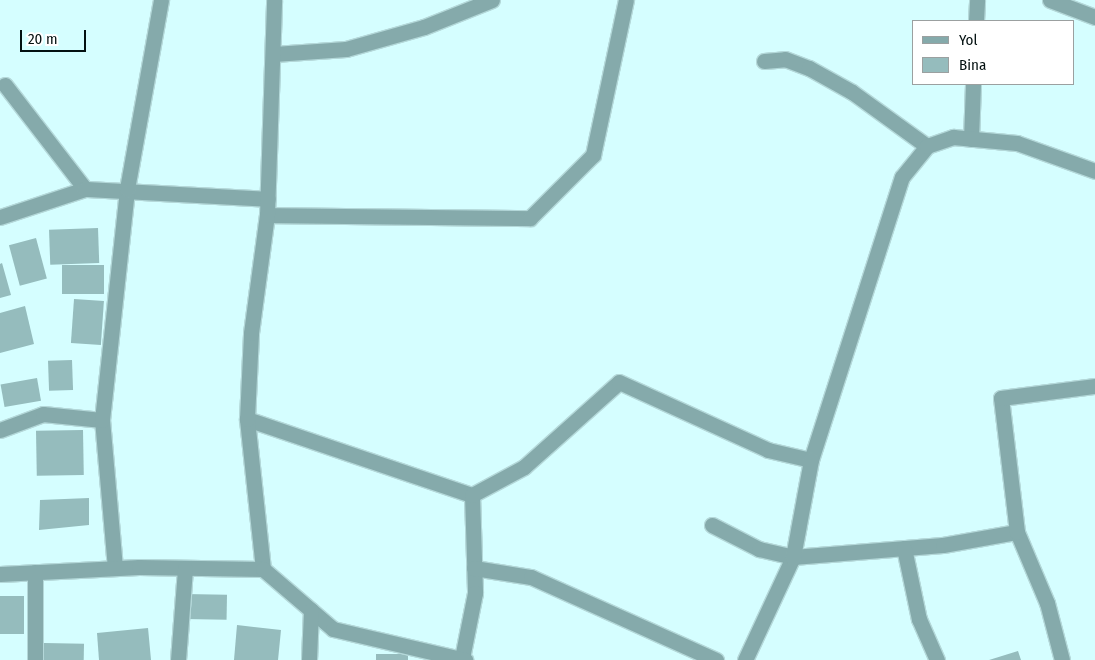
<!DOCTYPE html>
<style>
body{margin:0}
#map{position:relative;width:1095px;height:660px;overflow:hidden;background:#d5feff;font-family:"Fira Sans Condensed",sans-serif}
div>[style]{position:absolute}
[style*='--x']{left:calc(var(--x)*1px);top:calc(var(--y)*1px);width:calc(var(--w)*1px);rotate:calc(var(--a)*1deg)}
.building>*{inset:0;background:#95bcbd;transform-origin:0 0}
.roads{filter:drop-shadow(1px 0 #b4d8d9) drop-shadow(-1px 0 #b4d8d9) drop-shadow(0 1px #b4d8d9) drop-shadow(0 -1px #b4d8d9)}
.minor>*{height:15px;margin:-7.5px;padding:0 7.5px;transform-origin:7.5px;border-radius:7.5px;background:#85aaab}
span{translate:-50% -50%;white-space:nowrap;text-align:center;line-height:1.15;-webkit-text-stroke:4px #fff;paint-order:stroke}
.legend{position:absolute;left:912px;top:20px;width:162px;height:65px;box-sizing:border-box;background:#fff;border:1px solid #9ba0a0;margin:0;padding:6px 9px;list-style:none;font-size:15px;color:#041111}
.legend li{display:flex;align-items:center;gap:10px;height:25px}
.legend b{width:25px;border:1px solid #9ba0a0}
.scale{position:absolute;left:20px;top:30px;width:66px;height:22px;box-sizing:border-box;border:2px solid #041111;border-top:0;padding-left:6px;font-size:15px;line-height:18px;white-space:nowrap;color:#041111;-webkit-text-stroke:4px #fff;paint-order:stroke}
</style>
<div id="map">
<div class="building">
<i style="left:98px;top:228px;width:35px;height:49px;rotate:88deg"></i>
<i style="left:36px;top:238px;width:42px;height:28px;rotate:75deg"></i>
<i style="clip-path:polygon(2px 263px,11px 295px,0 298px,0 264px)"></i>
<i style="left:104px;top:265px;width:29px;height:42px;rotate:90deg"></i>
<i style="left:74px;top:299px;width:30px;height:44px;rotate:4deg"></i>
<i style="clip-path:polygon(25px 306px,34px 344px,0 353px,0 313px)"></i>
<i style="left:72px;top:360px;width:30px;height:24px;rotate:88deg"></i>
<i style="left:37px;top:378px;width:23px;height:37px;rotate:80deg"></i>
<i style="left:83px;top:430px;width:45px;height:47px;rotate:89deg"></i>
<i style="clip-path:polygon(89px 498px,89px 525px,39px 530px,40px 500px)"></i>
<i style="left:185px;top:594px;width:42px;height:25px;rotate:1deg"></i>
<i style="left:0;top:596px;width:24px;height:38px"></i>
<i style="clip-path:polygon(237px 625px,281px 630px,278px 660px,234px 660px)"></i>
<i style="clip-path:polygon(148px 628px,151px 660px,99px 660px,97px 633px)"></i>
<i style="left:44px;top:643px;width:40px;height:17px;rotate:1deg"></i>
<i style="clip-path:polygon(1018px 651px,1021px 660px,989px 660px)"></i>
<i style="left:376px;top:654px;width:32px;height:6px"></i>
</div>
<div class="roads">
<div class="minor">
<i style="--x:1050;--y:0;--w:48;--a:20.7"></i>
<i style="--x:976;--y:21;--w:21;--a:-87"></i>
<i style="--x:274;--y:54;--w:72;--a:-4"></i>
<i style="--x:346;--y:49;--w:81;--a:-15.8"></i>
<i style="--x:424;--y:27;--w:73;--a:-21.7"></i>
<i style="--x:764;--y:61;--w:21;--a:-5"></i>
<i style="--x:785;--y:59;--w:26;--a:21"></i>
<i style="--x:809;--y:68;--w:49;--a:29.2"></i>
<i style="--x:852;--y:92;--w:92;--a:35.8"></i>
<i style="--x:5;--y:85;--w:131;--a:52.4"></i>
<i style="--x:971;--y:139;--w:55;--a:-87.9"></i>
<i style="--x:267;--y:215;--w:263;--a:0.7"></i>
<i style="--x:530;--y:218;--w:89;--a:-45"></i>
<i style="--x:593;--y:155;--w:158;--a:-78"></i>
<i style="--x:0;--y:217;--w:89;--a:-18.2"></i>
<i style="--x:85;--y:189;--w:183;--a:3.1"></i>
<i style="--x:247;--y:419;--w:237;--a:18.7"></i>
<i style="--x:472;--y:495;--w:98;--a:88.2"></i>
<i style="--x:475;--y:593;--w:66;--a:101.3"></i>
<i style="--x:0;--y:430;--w:46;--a:-20.4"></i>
<i style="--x:43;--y:414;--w:59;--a:5.8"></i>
<i style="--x:472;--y:495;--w:59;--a:-28.3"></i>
<i style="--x:524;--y:467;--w:127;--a:-41.8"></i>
<i style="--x:619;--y:382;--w:164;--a:24.5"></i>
<i style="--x:768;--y:450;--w:44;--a:13.1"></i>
<i style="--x:811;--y:460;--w:297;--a:-72.2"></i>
<i style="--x:902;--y:177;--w:40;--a:-51"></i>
<i style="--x:927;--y:146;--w:28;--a:-19"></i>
<i style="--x:953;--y:137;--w:64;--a:5.4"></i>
<i style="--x:1017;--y:143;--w:83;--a:19.7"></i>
<i style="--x:712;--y:525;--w:53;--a:27.1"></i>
<i style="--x:759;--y:549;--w:35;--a:13"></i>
<i style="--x:793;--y:557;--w:150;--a:-4.6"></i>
<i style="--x:943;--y:545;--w:75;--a:-10"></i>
<i style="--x:904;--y:548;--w:73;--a:78.1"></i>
<i style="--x:919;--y:619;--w:45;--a:66.3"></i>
<i style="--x:115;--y:568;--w:149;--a:-95"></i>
<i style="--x:102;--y:420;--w:232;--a:-83.8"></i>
<i style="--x:127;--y:189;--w:192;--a:-79.8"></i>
<i style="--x:474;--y:568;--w:58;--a:9"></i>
<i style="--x:531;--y:577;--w:203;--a:24.2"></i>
<i style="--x:263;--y:569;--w:151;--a:-96.1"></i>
<i style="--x:247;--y:419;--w:86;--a:-87.3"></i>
<i style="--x:251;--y:333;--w:119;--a:-82.3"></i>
<i style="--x:267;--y:215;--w:215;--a:-88.1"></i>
<i style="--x:0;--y:574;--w:139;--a:-2.9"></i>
<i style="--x:139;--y:567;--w:124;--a:0.9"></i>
<i style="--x:263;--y:569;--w:92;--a:40.6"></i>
<i style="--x:333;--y:629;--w:136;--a:13.2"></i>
<i style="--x:35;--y:660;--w:88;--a:-90"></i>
<i style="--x:178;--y:660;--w:92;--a:-85.6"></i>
<i style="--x:309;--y:660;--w:50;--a:-87.7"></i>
<i style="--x:745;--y:660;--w:114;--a:-65"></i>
<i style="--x:793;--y:557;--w:99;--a:-79.5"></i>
<i style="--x:1062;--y:660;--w:59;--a:-104.7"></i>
<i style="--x:1047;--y:603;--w:77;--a:-112.9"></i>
<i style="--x:1017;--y:532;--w:135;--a:-96.8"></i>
<i style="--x:1001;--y:398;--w:95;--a:-7.3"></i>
</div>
</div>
<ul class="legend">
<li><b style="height:6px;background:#85aaab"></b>Yol</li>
<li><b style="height:14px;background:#95bcbd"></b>Bina</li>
</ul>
<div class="scale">20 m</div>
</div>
